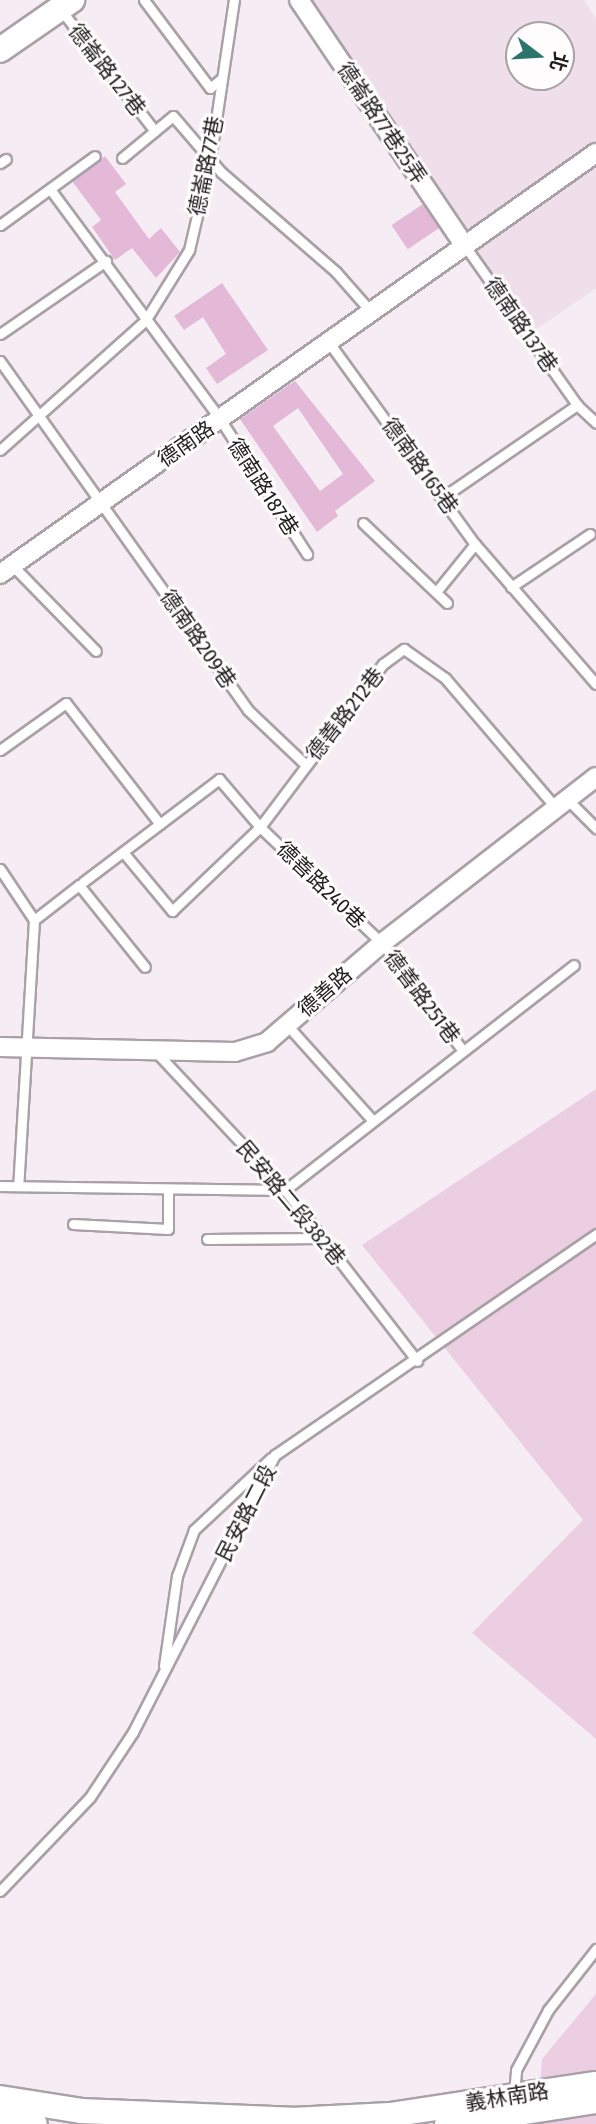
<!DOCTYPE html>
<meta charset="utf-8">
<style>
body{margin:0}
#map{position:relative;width:596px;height:2124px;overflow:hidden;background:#f5edf3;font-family:"Fira Sans Condensed","Noto Sans TC",sans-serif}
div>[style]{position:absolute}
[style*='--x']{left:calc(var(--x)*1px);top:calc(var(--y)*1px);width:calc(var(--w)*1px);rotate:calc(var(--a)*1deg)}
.built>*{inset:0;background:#efdfea}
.green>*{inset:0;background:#eccee2}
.building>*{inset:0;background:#e4b8d7;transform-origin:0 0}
.roads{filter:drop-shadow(2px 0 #a9a1a7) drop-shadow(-2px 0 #a9a1a7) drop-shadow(0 2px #a9a1a7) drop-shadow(0 -2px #a9a1a7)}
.lane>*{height:9px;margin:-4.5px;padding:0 4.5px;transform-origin:4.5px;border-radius:4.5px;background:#fff}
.street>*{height:18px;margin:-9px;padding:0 9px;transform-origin:9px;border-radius:9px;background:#fff}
.secondary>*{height:24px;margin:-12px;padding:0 12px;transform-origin:12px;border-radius:12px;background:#fff}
span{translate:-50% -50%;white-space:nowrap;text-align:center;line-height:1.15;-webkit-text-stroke:6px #fefcfd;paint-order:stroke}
.street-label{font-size:21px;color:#201d1f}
.north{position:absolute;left:505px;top:21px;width:70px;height:70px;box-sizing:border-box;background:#fefcfd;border:2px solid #a5a3a4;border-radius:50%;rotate:107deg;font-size:19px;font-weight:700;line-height:28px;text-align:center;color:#201d1f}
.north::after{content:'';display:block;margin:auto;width:24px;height:32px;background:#2c756e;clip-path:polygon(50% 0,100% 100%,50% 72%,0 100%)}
</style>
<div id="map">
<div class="built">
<i style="clip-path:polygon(evenodd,309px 0,584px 0,596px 19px,596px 288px,525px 337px,309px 0,519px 35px,561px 35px,561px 77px,519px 77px,519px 35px)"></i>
</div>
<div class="green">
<i style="clip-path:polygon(596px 1089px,596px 1739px,472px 1633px,583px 1520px,362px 1245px)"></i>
<i style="clip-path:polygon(596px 1994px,596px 2124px,537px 2124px,542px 2059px)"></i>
</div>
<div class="building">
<i style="clip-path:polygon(105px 156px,126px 184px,115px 192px,149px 239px,161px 228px,180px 252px,156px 278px,132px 248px,115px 260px,92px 227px,101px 220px,72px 181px)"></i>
<i style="left:423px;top:204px;width:29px;height:38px;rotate:56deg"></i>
<i style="clip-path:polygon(222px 283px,268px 350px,217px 384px,206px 368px,226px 354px,203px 317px,184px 330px,174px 316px)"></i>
<i style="clip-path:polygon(evenodd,295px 381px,375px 481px,335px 511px,338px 516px,317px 532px,240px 419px,295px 381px,298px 408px,343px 474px,320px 491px,273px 426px,298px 408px)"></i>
</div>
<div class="roads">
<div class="lane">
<i style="--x:144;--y:0;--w:110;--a:53.1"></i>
<i style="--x:210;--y:88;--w:13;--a:-39"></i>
<i style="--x:61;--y:10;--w:153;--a:52.2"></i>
<i style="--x:122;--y:158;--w:66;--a:-39.5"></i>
<i style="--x:173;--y:116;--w:74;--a:49.4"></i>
<i style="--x:221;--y:172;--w:152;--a:41"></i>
<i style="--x:336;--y:272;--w:55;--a:48.7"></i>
<i style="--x:0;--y:163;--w:7;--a:-34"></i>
<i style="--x:50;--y:189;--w:286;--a:53.5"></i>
<i style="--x:220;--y:419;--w:161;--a:57.2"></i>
<i style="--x:0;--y:225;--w:117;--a:-36"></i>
<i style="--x:465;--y:246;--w:194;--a:54.8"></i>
<i style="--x:577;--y:405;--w:26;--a:43"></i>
<i style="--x:0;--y:334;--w:129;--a:-34.6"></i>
<i style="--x:330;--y:344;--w:247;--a:54.1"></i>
<i style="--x:475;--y:544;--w:185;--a:49.2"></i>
<i style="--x:0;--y:361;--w:428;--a:54.6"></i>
<i style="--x:248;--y:710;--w:80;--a:43.5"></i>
<i style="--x:0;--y:450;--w:194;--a:-41.7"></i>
<i style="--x:145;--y:321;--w:84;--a:-58.2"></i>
<i style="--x:189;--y:250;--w:92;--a:-76.9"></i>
<i style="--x:210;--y:160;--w:162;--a:-81.5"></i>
<i style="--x:443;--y:497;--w:163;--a:-34.5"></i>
<i style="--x:363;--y:523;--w:116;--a:43.6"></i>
<i style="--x:12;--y:565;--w:120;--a:45.7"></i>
<i style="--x:511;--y:587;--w:95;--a:-33.9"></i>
<i style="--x:436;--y:592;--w:62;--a:-50.9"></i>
<i style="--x:0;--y:750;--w:81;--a:-35.5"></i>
<i style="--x:66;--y:703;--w:153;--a:52.2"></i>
<i style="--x:568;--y:800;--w:40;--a:45"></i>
<i style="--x:123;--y:852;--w:77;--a:50.3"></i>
<i style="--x:172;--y:911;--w:122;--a:-43.7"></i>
<i style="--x:260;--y:827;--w:204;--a:-53"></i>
<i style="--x:383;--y:664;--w:26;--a:-36"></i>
<i style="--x:404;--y:649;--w:50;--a:35.3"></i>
<i style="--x:445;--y:678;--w:171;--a:49.5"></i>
<i style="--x:0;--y:869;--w:61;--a:56.3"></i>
<i style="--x:34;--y:920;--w:266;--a:93.4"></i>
<i style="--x:83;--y:882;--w:171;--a:-37.1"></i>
<i style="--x:219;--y:779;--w:63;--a:49.5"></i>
<i style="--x:260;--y:827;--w:168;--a:43.6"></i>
<i style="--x:382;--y:943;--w:135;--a:53.1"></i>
<i style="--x:34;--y:920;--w:57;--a:-37.9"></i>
<i style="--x:79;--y:885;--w:105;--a:51.2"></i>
<i style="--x:287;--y:1025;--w:129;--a:48.1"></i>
<i style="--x:156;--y:1052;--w:189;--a:46.9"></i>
<i style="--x:285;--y:1190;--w:216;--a:52.3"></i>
<i style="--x:0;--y:1186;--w:285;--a:0.8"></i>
<i style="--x:285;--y:1190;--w:366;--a:-37.9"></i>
<i style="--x:73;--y:1224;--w:95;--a:3"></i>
<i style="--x:168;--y:1229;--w:38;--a:-90"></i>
<i style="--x:207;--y:1239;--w:115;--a:-0.5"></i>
<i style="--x:164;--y:1666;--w:91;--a:-81.8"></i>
<i style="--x:177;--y:1576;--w:49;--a:-69.7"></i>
<i style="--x:194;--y:1530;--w:105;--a:-43.1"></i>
<i style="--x:0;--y:1891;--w:130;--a:-46.2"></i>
<i style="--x:90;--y:1797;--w:78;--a:-56.5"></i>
<i style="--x:133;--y:1732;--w:311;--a:-62.9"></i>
<i style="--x:275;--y:1455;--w:390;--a:-34.5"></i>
<i style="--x:514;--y:2094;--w:24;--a:-85"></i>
<i style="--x:516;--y:2070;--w:68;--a:-61.9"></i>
<i style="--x:548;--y:2010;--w:78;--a:-51.8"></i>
</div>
<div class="street">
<i style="--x:299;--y:0;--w:297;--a:56"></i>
<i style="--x:0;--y:574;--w:730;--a:-35.24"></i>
<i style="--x:0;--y:1047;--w:235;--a:1.2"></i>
<i style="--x:235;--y:1052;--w:34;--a:-17"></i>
<i style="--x:267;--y:1042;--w:152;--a:-40.7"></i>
<i style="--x:382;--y:943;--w:271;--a:-37.8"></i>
</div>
<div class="secondary">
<i style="--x:0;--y:50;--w:88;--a:-34.8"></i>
<i style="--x:0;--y:2098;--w:82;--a:9.1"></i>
<i style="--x:81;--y:2111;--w:211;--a:2.4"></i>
<i style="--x:292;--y:2120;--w:98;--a:-2.9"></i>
<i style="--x:390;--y:2115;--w:208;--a:-8.6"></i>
<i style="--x:0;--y:2119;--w:35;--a:8"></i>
<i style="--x:447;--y:2124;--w:151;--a:-8.8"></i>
</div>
</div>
<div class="street-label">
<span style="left:107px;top:70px;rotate:52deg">德崙路127巷</span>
<span style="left:382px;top:123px;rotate:56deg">德崙路77巷25弄</span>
<span style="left:206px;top:166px;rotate:-79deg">德崙路77巷</span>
<span style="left:521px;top:325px;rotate:55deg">德南路137巷</span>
<span style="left:186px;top:444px;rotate:-35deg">德南路</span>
<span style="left:420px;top:466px;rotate:54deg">德南路165巷</span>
<span style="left:263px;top:487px;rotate:57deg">德南路187巷</span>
<span style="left:198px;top:639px;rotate:55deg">德南路209巷</span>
<span style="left:345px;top:714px;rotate:-52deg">德善路212巷</span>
<span style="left:321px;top:885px;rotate:44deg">德善路240巷</span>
<span style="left:325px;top:992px;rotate:-41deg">德善路</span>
<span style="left:422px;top:997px;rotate:53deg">德善路251巷</span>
<span style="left:291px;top:1203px;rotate:50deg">民安路二段382巷</span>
<span style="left:246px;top:1513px;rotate:-63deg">民安路二段</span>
<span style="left:507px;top:2097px;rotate:-9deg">義林南路</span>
</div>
<div class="north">北</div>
</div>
